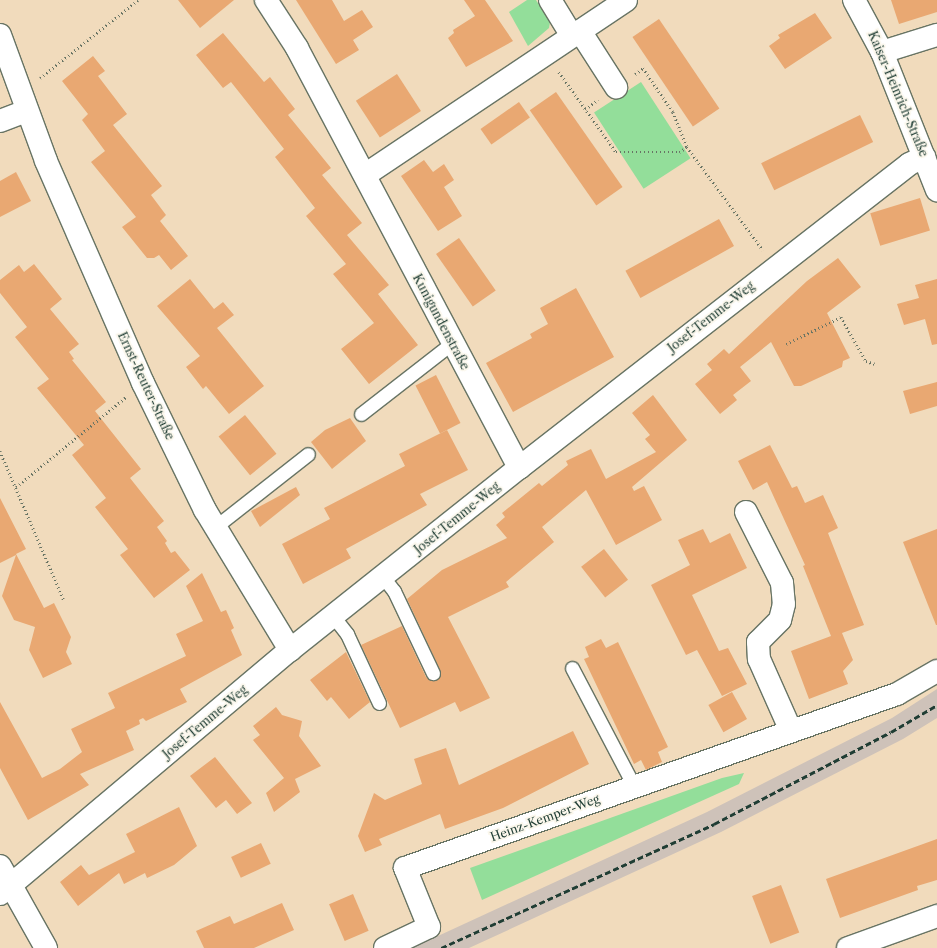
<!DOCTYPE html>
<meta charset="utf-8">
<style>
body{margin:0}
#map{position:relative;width:937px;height:948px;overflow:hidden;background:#f1dbbc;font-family:"Libre Caslon Text",serif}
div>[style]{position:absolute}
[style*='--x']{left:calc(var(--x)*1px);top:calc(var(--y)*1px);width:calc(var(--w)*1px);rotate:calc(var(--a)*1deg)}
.industrial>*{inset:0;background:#cec2b9}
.green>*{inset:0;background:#93de9a;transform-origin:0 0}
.building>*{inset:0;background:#e9a872;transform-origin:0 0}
.path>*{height:2.5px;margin-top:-1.25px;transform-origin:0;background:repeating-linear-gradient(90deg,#687464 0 1px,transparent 0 4px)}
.roads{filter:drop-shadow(1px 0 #687464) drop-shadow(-1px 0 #687464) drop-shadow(0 1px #687464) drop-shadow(0 -1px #687464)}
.service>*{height:13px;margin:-6.5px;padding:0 6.5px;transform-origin:6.5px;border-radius:6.5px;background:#fff}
.minor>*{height:22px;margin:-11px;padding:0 11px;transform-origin:11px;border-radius:11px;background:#fff}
.rail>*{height:3px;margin-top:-1.5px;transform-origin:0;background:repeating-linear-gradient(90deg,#1f3d34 0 6px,transparent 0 9px)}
span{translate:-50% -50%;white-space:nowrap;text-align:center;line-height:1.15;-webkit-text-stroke:3.5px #fbf7ec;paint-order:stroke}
.street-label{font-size:12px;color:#1f3d34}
</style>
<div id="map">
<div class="industrial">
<i style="clip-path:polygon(937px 689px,937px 718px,903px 739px,721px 832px,469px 948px,412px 948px,707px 812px,892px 718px)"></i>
</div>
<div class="green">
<i style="clip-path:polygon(527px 0,536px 0,550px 22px,549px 28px,528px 46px,509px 12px)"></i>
<i style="left:641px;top:82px;width:91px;height:56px;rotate:57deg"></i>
<i style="clip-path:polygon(744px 773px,739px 784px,482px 900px,470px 868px,722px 778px)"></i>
</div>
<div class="building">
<i style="clip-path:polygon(178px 0,234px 0,200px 28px)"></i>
<i style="clip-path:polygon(296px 0,332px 0,344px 21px,362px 10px,373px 27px,353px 40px,359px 50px,336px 64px)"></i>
<i style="clip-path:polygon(464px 0,485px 0,513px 41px,466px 67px,448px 38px,454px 33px,453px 30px,475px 16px)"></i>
<i style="clip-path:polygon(891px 0,937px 0,937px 12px,899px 24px)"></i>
<i style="clip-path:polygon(815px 13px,832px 38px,785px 69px,769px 46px,780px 38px,778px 35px)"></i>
<i style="left:659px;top:19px;width:108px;height:32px;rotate:56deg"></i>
<i style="clip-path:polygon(223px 33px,264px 82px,270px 77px,295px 109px,288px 115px,331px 168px,322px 175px,362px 223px,347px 235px,389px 285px,378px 294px,418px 345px,369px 384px,341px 349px,374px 323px,333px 274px,346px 264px,306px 216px,315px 208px,275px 157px,284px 149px,231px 82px,223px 88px,196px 55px)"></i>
<i style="clip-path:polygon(93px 56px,105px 71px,98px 76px,127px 114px,113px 125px,162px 186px,151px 195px,166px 215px,160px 221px,188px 256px,171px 270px,159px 255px,154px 258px,147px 258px,122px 227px,136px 217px,91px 162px,105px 151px,82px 120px,88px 114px,62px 81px)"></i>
<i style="left:397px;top:74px;width:44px;height:49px;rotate:57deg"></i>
<i style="left:556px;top:92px;width:116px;height:32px;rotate:55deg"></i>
<i style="left:519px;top:102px;width:19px;height:47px;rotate:55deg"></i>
<i style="left:860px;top:115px;width:30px;height:110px;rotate:64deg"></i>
<i style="clip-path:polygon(424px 160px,433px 172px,444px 164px,454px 180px,444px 187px,462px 216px,438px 231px,401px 176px)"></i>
<i style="clip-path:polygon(16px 172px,31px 201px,0 217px,0 181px)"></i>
<i style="left:920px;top:198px;width:34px;height:52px;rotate:73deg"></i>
<i style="left:719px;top:219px;width:31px;height:107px;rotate:61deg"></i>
<i style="left:459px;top:238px;width:64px;height:28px;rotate:55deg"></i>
<i style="clip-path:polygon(838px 258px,861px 287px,827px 313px,850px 358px,843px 361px,842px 367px,801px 386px,794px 386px,771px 342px,740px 367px,751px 381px,733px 395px,737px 400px,720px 414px,695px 384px,712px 370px,707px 364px,724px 349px,729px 354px,807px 281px)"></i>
<i style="clip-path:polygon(34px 264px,62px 299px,50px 309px,79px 344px,69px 352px,74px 359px,72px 360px,106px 402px,95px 411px,141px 469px,130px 478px,164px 521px,157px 527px,167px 541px,165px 543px,171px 553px,175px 551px,190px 570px,154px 598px,120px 555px,128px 549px,95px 507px,106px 498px,72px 455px,84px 445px,37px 388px,49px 379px,15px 337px,27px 327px,0 293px,0 280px,19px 265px,24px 272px)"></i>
<i style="clip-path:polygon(190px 279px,214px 309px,223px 302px,234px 315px,217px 328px,264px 386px,229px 414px,206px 386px,203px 389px,186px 367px,200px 356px,157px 306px)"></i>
<i style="clip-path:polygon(937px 279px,937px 344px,932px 345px,925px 319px,904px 325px,897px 304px,919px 298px,915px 285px)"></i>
<i style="clip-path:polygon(576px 288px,614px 357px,513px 412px,486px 363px,532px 338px,530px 334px,548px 324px,540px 308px)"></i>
<i style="left:436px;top:375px;width:54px;height:23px;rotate:63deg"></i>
<i style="clip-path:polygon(937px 382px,937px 406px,910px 414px,903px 391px)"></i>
<i style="clip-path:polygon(653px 395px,687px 440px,632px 487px,634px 491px,644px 486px,662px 520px,616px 545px,586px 490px,542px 527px,554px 542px,506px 582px,509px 587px,448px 617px,490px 698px,460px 712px,455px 702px,400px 728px,361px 645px,402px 626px,426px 677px,432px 681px,439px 678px,440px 670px,407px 599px,442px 570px,507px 538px,496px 525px,505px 517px,502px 513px,539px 483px,542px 486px,568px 465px,566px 461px,591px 449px,606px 479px,656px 452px,645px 439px,650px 435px,632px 413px)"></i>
<i style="left:245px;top:415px;width:50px;height:34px;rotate:51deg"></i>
<i style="clip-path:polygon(350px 418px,366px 441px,332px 469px,311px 442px,325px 430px)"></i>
<i style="clip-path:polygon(447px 430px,468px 470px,420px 494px,427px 505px,346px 549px,351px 558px,303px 584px,282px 544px,330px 519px,324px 508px,405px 466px,399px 454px)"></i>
<i style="clip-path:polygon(770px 445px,792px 488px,797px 486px,805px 503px,823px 495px,838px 528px,828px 533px,864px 625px,842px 633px,853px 660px,843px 671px,848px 684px,809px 699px,791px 651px,831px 636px,803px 566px,805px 565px,767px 482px,753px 490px,738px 461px)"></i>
<i style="clip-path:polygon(296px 487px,300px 495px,260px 527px,251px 511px)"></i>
<i style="clip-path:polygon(0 498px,26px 549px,16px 554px,44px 608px,54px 603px,71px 637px,66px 652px,72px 664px,43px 678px,29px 650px,35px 627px,14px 620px,2px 596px,16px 555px,0 563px)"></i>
<i style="clip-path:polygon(703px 529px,710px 543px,730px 533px,747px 568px,692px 595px,719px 651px,728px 648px,747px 684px,722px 696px,697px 650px,686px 655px,651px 585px,690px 565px,678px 540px)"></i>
<i style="clip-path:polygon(937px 529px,937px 625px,936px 625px,903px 542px)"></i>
<i style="left:604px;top:549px;width:39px;height:29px;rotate:52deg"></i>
<i style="clip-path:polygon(202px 573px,221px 612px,226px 610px,234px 628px,231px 630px,242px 655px,180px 689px,187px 702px,146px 721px,143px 718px,139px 720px,140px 724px,126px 731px,134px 750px,80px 774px,89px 785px,28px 820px,0 768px,0 702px,42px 778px,60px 769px,82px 752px,71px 729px,115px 708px,108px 693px,186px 656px,176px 634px,203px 621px,186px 586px)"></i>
<i style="clip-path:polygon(601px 639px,606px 648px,618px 642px,668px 747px,658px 752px,662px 762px,646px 770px,641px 760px,634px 764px,584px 659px,589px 657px,585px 647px)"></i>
<i style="clip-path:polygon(346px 652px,370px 702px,349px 719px,331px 697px,327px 701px,310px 680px)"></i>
<i style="left:732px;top:692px;width:31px;height:27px;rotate:61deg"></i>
<i style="clip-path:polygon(276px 707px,282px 715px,302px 721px,299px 736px,321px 766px,295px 779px,300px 792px,274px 812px,266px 793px,284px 778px,253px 740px,260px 735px,253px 726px)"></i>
<i style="clip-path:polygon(573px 731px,589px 764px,503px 808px,445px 829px,440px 814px,379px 839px,382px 845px,365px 852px,358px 836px,374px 793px,385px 800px,422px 784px,414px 759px,446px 748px,459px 785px)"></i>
<i style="clip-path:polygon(215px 757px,252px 803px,237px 814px,226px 800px,216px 808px,190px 776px)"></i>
<i style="clip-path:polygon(179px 807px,197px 846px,174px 865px,147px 878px,145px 873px,124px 884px,119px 873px,78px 906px,60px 882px,81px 865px,89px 875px,135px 852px,126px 834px)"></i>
<i style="clip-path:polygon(937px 839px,937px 880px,917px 886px,918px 890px,840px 918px,826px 879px)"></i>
<i style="left:261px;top:843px;width:23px;height:33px;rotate:65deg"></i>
<i style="left:781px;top:885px;width:51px;height:31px;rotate:69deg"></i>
<i style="left:353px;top:894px;width:40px;height:26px;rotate:67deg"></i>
<i style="clip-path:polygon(282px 903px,294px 930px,254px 948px,204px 948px,196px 931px,230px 916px,234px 924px)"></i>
</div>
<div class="path">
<i style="--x:559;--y:72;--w:98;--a:54.5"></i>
<i style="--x:616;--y:152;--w:63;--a:0"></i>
<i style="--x:679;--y:152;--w:9;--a:-32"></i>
<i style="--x:635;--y:74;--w:10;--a:-37"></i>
<i style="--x:643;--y:68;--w:53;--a:55.7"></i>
<i style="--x:673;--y:112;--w:38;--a:68"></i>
<i style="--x:687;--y:147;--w:128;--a:53.6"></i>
<i style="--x:40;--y:78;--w:125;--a:-38.5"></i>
<i style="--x:585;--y:109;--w:16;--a:-35"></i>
<i style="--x:786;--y:344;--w:61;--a:-26.1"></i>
<i style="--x:841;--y:317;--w:51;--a:60.4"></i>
<i style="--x:866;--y:361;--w:9;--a:18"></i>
<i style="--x:0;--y:451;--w:162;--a:66.8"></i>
<i style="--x:16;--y:487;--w:142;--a:-39.3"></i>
</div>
<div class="roads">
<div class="service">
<i style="--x:361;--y:414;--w:114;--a:-37.9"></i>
<i style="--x:215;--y:527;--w:118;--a:-38.1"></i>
<i style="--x:383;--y:577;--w:18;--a:52"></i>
<i style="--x:394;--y:591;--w:91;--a:64.6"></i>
<i style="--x:333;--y:616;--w:23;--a:52"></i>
<i style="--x:347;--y:634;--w:76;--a:65.1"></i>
<i style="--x:572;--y:668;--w:133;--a:62.3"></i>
</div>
<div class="minor">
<i style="--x:266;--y:0;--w:57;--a:57.1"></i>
<i style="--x:297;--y:48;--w:475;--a:62.1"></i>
<i style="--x:550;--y:0;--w:42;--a:58.6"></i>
<i style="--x:854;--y:0;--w:59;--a:61.7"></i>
<i style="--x:882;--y:52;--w:149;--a:68.3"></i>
<i style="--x:580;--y:31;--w:67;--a:57.3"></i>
<i style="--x:0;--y:35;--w:134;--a:69.9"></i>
<i style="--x:46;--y:161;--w:242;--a:66.4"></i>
<i style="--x:143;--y:383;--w:141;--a:64"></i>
<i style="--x:205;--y:510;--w:164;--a:58.7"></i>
<i style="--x:882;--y:52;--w:58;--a:-17.2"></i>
<i style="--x:0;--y:121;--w:28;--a:-21"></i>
<i style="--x:365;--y:175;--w:314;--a:-33.8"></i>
<i style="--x:746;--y:512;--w:80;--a:63.1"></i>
<i style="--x:782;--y:583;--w:21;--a:85"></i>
<i style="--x:784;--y:604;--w:16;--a:104"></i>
<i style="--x:780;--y:620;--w:31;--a:135"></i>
<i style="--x:758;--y:642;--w:17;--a:87"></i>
<i style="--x:759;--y:659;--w:79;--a:66"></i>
<i style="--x:0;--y:866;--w:94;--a:60.7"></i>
<i style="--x:0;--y:894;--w:379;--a:-40.1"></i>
<i style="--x:290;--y:650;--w:293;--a:-38.5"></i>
<i style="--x:519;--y:468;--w:494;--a:-37.9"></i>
<i style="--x:909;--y:164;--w:17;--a:-24"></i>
<i style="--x:385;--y:948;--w:49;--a:-25.5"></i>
<i style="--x:429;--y:927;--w:64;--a:-112.1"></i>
<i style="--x:405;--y:868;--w:522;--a:-19.48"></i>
<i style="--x:897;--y:694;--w:46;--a:-29.9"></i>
<i style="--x:848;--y:948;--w:95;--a:-19.8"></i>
</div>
</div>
<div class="rail">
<i style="--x:441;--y:948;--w:300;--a:-24.4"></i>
<i style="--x:714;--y:824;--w:199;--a:-27.5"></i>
<i style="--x:891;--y:732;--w:53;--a:-30.4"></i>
</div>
<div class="street-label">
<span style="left:898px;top:94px;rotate:67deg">Kaiser-Heinrich-Straße</span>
<span style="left:711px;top:317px;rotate:-38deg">Josef-Temme-Weg</span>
<span style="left:441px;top:322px;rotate:62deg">Kunigundenstraße</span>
<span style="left:146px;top:386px;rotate:65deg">Ernst-Reuter-Straße</span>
<span style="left:457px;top:518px;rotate:-39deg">Josef-Temme-Weg</span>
<span style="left:205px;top:722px;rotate:-40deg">Josef-Temme-Weg</span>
<span style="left:545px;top:818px;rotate:-20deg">Heinz-Kemper-Weg</span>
</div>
</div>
